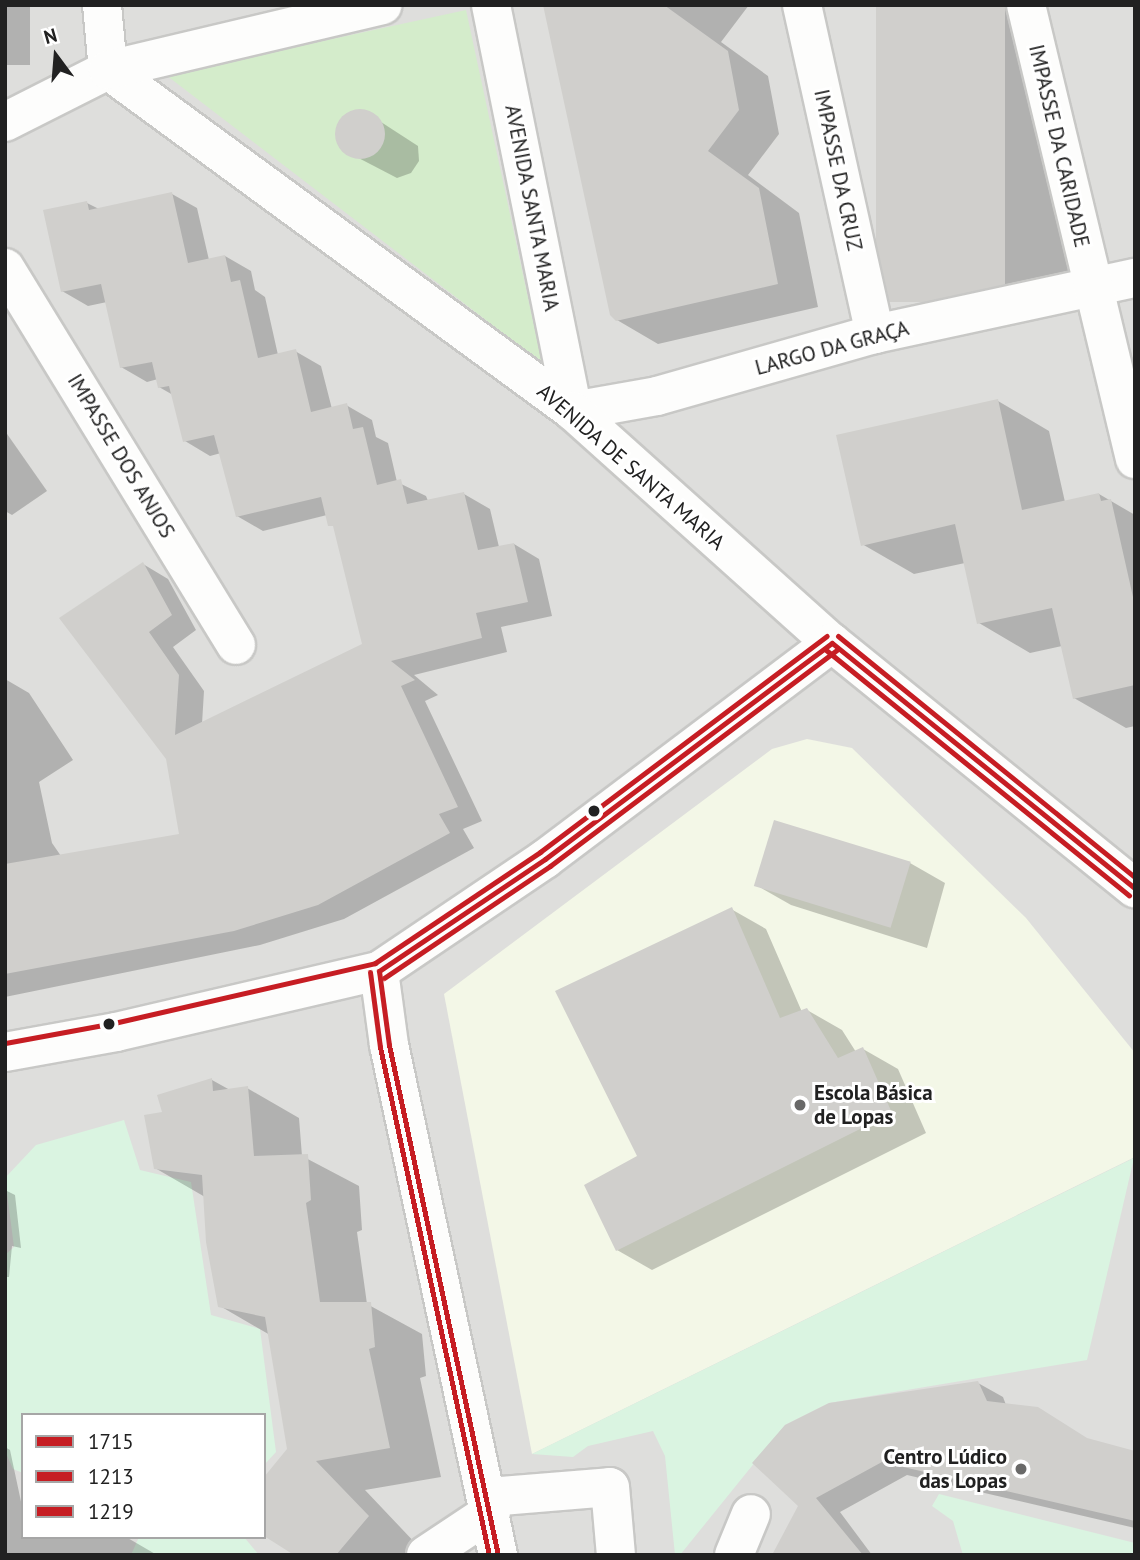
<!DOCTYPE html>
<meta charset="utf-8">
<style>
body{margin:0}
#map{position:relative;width:1140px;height:1560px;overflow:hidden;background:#efefeb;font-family:"PT Sans",sans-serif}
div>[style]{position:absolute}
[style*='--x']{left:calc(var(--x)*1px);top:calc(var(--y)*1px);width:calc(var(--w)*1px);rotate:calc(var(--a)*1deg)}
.built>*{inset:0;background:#dededc}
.education>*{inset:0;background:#f3f7e7}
.grass>*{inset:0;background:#d4eccb}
.park>*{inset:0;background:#daf4e1}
.shadow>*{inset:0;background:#0003;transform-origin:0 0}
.building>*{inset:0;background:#d0cfcc;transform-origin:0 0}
.round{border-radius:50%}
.roads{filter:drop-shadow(2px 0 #c8c8c6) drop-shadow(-2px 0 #c8c8c6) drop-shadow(0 2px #c8c8c6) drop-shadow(0 -2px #c8c8c6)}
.minor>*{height:38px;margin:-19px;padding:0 19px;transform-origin:19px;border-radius:19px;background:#fdfdfc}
.bus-1>*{height:5px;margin:-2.5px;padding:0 2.5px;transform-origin:2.5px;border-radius:2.5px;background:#c61d23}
.bus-2>*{height:5px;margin:-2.5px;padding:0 2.5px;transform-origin:2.5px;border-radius:2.5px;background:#c61d23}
.bus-3>*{height:5px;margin:-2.5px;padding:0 2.5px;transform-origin:2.5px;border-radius:2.5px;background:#c61d23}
.dots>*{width:19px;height:19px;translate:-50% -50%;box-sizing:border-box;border:4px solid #fff;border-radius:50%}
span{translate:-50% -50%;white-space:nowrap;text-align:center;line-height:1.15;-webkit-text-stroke:6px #fff;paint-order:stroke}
.street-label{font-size:21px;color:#212121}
.poi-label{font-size:21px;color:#212121;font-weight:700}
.left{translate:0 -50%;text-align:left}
.right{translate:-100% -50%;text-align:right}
.frame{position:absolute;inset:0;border:7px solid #212121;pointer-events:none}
.legend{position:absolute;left:21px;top:1413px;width:245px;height:126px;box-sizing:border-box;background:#fff;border:2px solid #a6a6a6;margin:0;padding:9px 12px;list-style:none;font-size:21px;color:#212121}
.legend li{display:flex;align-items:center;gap:14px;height:35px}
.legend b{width:35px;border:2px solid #a6a6a6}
.north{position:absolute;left:21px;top:21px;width:70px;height:70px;-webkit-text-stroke:5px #fff;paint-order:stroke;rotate:344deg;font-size:19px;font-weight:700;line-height:28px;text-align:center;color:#212121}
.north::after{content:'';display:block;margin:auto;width:24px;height:32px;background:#212121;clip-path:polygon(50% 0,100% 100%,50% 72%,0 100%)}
</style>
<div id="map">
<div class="built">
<i style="clip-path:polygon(evenodd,5px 5px,1135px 5px,1135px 1555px,5px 1555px,5px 5px,23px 1415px,264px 1415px,264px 1537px,23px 1537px,23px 1415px)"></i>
</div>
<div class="education">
<i style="clip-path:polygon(807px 739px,852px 748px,1026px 918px,1135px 1053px,1135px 1157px,532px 1454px,444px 994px,772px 749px)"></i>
</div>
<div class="grass">
<i style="clip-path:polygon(466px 10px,542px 363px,166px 75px)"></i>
</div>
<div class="park">
<i style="clip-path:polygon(124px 1120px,140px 1170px,191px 1182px,211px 1315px,260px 1329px,276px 1452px,264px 1465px,264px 1415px,23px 1415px,23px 1473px,13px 1469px,5px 1451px,5px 1255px,14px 1247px,5px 1178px,36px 1145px)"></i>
<i style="clip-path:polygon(1134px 1158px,1087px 1360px,829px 1403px,785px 1425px,680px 1555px,675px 1555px,665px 1456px,653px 1431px,588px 1446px,573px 1457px,532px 1454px)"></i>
<i style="clip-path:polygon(939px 1494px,1135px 1543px,1135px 1555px,963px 1555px,953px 1521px,932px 1506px)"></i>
<i style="clip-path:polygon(139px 1537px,244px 1537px,259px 1555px,131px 1555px)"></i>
</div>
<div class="shadow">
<i style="left:5px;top:5px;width:25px;height:60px"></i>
<i style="clip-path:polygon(545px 5px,749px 5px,721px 42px,768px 76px,779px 134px,748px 175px,799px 213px,818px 307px,658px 344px,617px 320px)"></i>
<i style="clip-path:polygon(881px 5px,1048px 5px,1047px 36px,1108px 289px,992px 317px,948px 292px)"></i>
<i style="clip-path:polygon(364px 111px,418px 146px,419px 161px,411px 173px,397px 178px,347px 152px,337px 132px,349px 114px)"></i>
<i style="clip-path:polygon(172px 194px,197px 208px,209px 260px,225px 256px,251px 271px,255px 290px,265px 297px,278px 355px,295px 351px,321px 366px,332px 409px,346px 405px,372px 420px,376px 437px,388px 443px,397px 482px,426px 496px,428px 501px,464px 494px,490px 509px,499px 547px,514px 544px,539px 559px,552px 616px,501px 627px,507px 652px,414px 675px,438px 695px,425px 701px,482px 821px,463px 829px,474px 848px,344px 919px,260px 945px,5px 997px,5px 679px,29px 693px,73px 760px,39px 782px,52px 843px,61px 856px,181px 835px,168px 759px,62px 618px,143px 564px,168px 579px,196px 630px,173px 647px,204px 691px,202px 724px,364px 645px,335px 528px,327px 515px,263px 531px,237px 516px,221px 453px,210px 456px,185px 441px,173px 395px,159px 387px,158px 379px,147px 382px,121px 367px,107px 302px,88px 306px,62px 291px,87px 203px,99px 209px)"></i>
<i style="clip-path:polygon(998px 401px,1049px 431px,1065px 502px,1099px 494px,1135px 515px,1135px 726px,1126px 728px,1074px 698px,1062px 646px,1030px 653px,979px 623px,965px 563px,914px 574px,862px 544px)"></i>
<i style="clip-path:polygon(5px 431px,47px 491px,12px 515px,5px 511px)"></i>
<i style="clip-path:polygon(775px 822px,910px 863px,945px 883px,927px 948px,791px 905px,756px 885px)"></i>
<i style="clip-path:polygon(731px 909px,766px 929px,802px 1012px,807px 1010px,842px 1030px,856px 1052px,863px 1049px,898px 1069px,926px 1133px,652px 1270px,617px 1250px,639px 1157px)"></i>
<i style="clip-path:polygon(212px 1080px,230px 1090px,247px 1088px,299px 1118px,302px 1156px,359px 1186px,362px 1230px,357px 1232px,367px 1304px,422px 1334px,426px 1376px,420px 1378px,441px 1477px,365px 1490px,419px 1547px,412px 1555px,298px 1555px,289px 1449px,270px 1335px,220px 1306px,205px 1197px,155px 1168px,164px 1113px)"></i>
<i style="clip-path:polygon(5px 1190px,15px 1195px,21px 1248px,12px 1246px,9px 1277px,5px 1277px)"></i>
<i style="clip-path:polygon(978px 1383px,1003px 1397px,1006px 1405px,1089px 1440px,1135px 1453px,1135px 1528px,907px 1475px,840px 1512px,872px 1555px,784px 1555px,800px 1506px)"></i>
<i style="clip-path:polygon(5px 1447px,10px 1450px,23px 1511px,23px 1537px,126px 1537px,157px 1555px,5px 1555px)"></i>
</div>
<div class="building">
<i style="clip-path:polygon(543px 5px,664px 5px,728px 51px,739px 110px,708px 151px,759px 188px,778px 284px,616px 321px,610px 315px)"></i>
<i style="left:876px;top:5px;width:129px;height:297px"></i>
<i class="round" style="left:335px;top:109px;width:50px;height:50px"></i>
<i style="clip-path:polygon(172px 192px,188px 263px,225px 255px,231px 282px,240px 280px,258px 358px,296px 349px,311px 412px,347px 403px,353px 429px,363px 427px,377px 485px,401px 479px,407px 504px,464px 492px,478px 550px,514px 543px,528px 602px,476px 613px,482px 638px,391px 661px,415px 680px,401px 686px,458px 807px,439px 814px,450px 833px,318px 905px,234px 931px,5px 974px,5px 864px,179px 834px,166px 759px,59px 618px,143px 562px,172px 615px,149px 632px,179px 675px,175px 735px,362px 644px,333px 526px,328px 526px,321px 497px,236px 517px,214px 435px,183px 442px,169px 386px,158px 388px,152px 362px,120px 368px,101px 284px,61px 292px,43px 210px,87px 201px,89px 210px)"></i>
<i style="clip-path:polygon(998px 399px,1022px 510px,1099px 493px,1101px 501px,1111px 499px,1135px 606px,1135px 685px,1073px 699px,1052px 608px,977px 624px,955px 524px,861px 546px,836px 435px)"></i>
<i style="left:774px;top:820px;width:143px;height:69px;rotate:17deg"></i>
<i style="clip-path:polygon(732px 907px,780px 1018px,807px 1008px,838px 1058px,863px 1047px,892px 1113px,616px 1251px,584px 1185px,637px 1156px,555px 991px)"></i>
<i style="clip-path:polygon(212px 1078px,213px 1091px,248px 1086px,254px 1156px,308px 1154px,311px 1200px,306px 1203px,320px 1302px,371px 1302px,375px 1347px,369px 1349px,390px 1448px,316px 1461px,369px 1516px,336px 1555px,294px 1555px,264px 1536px,264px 1477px,287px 1449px,265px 1317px,218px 1307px,206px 1242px,202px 1175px,154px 1169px,144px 1115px,162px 1112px,157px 1095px)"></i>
<i style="clip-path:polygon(978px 1381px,987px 1401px,1038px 1407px,1087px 1438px,1135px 1451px,1135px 1521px,882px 1462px,816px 1498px,863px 1555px,772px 1555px,798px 1506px,752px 1463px,785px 1425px,829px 1403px)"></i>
</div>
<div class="roads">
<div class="minor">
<i style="--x:102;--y:5;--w:65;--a:84.7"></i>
<i style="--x:491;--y:5;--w:414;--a:78.6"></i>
<i style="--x:573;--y:411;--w:85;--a:-10.1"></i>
<i style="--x:657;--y:396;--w:227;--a:-15.9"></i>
<i style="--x:875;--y:334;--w:266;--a:-12.2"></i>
<i style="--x:802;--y:5;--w:337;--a:77.5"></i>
<i style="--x:1026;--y:5;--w:467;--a:76.5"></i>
<i style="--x:108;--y:70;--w:577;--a:36.25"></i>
<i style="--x:573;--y:411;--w:348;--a:41.9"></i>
<i style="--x:832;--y:643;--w:390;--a:39"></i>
<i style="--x:5;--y:122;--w:115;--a:-26.8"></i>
<i style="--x:108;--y:70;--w:282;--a:-13.3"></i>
<i style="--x:5;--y:268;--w:442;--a:58.5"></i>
<i style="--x:379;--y:971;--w:75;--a:82.3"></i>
<i style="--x:389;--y:1045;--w:522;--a:77.94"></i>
<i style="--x:5;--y:1052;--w:113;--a:-10.2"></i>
<i style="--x:116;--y:1032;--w:270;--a:-13.1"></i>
<i style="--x:379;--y:971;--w:200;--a:-34"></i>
<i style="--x:545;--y:859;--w:359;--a:-37"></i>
<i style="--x:489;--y:1497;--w:121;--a:-4.7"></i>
<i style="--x:610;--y:1487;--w:68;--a:85"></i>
<i style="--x:426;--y:1555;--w:78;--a:-33.5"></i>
<i style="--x:734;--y:1555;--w:44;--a:-67.5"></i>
</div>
</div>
<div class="bus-1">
<i style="--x:832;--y:643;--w:390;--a:39"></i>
<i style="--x:379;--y:971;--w:75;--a:82.3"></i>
<i style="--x:389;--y:1045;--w:522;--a:77.94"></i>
<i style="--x:379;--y:971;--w:200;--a:-34"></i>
<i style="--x:545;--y:859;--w:359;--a:-37"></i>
</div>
<div class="bus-2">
<i style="--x:826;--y:650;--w:390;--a:39"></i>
<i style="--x:370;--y:972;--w:76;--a:82.4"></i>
<i style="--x:380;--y:1047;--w:520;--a:77.89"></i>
<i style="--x:384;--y:978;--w:200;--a:-34"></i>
<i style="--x:550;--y:866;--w:359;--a:-37"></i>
</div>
<div class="bus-3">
<i style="--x:838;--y:636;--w:382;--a:39.1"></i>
<i style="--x:5;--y:1043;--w:111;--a:-10.4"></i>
<i style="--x:114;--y:1023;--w:268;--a:-12.9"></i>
<i style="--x:375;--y:963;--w:199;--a:-33.9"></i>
<i style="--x:540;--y:852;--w:359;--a:-37"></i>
</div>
<div class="dots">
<i style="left:594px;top:811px;background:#212121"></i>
<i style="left:109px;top:1024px;background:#212121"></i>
<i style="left:800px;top:1105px;background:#696968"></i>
<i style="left:1021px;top:1469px;background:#696968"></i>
</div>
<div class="street-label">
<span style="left:1059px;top:146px;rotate:77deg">IMPASSE DA CARIDADE</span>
<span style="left:838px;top:170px;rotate:78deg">IMPASSE DA CRUZ</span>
<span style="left:532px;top:208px;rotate:79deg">AVENIDA SANTA MARIA</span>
<span style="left:832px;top:348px;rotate:-15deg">LARGO DA GRAÇA</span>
<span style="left:121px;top:456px;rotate:59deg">IMPASSE DOS ANJOS</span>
<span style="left:631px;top:467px;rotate:41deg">AVENIDA DE SANTA MARIA</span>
</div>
<div class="poi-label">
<span class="left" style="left:814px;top:1105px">Escola Básica<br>de Lopas</span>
<span class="right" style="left:1007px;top:1469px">Centro Lúdico<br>das Lopas</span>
</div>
<div class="frame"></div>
<ul class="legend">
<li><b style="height:9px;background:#c61d23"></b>1715</li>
<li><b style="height:9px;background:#c61d23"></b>1213</li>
<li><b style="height:9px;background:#c61d23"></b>1219</li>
</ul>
<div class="north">N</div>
</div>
